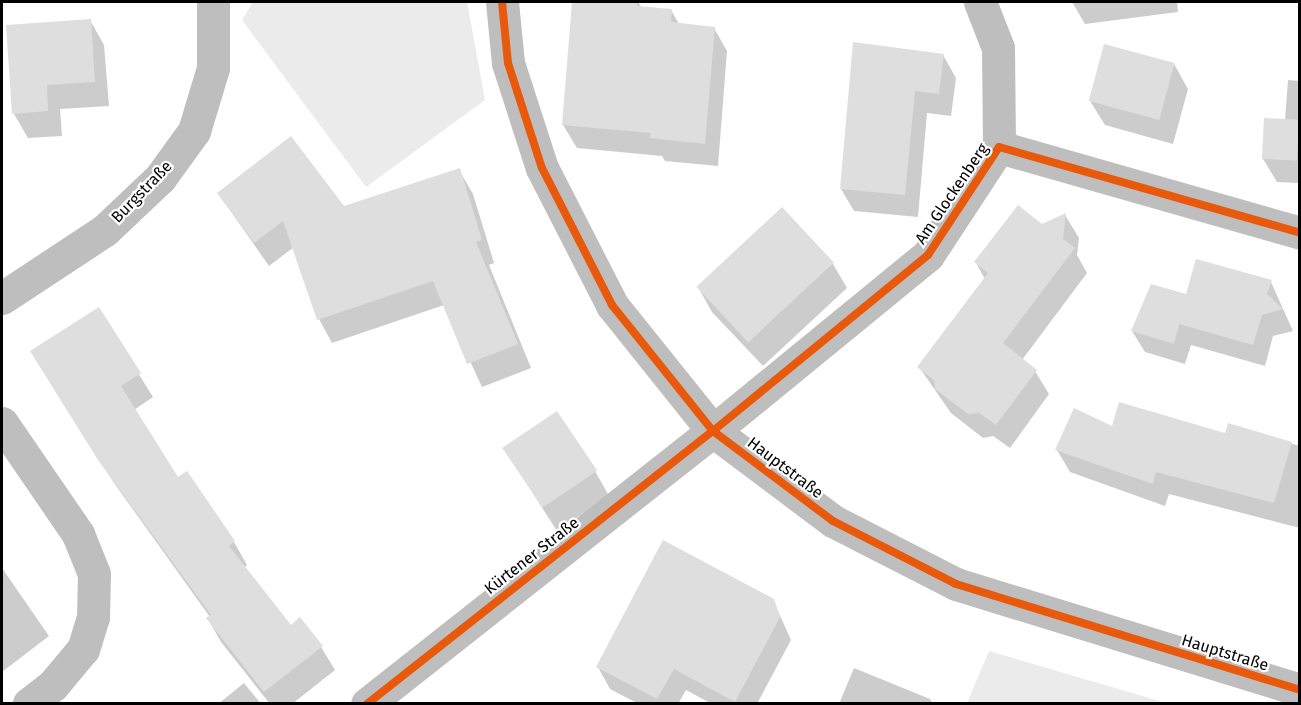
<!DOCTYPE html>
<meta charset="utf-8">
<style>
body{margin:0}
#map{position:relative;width:1301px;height:705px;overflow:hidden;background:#fff;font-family:"Fira Sans",sans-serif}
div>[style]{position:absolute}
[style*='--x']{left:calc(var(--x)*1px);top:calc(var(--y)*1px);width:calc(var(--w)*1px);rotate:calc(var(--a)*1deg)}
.green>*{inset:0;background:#ebebeb}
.shadow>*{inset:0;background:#0003}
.building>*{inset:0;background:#dedede;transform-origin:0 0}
.minor>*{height:33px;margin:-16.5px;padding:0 16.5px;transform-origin:16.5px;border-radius:16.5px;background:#bebebe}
.tertiary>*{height:33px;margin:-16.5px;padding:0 16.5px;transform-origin:16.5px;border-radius:16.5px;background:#bebebe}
.cycleway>*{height:8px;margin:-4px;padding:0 4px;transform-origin:4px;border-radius:4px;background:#e8590c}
span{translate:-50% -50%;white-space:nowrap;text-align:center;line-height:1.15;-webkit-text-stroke:4.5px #fff;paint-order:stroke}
.street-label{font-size:16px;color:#000}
.frame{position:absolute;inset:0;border:3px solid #000;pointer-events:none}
</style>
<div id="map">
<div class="green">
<i style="clip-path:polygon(253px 2px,467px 2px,485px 100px,366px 187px,242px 20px)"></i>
<i style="clip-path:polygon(989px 651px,1163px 702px,1169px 703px,967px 703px)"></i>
</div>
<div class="shadow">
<i style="clip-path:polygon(574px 2px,638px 2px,642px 8px,671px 10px,679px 24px,714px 28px,727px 51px,718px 166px,665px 161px,662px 156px,577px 148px,563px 125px)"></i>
<i style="clip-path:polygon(1072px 2px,1177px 2px,1178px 12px,1085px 24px)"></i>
<i style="clip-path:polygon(90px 20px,104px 45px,109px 106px,60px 109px,62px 136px,28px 138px,14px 114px)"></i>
<i style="clip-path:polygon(854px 44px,943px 55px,956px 78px,951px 116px,927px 113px,918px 217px,854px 211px,841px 189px)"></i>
<i style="clip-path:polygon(1174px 64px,1188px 89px,1173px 144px,1105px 125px,1090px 101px)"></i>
<i style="clip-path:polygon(1288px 80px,1300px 81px,1300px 183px,1277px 182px,1263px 159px,1285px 120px)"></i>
<i style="clip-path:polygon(459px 170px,473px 194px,494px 263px,489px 265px,531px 368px,482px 387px,444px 305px,332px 343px,319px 319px,294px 247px,269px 266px,218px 193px,343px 208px)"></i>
<i style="clip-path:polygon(1065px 215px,1079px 238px,1077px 255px,1087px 273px,1022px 360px,1035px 371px,1049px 394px,1010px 448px,993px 436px,983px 438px,951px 413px,919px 367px,985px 279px,976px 263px)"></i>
<i style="clip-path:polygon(833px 264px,847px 288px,763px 366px,712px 312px,698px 287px)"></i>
<i style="clip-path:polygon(1271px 282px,1293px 331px,1273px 336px,1265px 366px,1191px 345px,1185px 364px,1145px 352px,1132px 331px,1187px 296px)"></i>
<i style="clip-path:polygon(98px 309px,153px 397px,134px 410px,178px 479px,186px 473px,234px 542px,247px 565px,244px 568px,290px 627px,321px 647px,335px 670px,292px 704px,270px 704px,221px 642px,208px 619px,210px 617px,114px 483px,45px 374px)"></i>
<i style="clip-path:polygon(1229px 425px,1300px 446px,1300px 528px,1169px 494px,1165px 506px,1070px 472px,1057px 450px,1113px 429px,1226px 435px)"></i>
<i style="clip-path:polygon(504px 448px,595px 471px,609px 496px,557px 531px)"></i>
<i style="clip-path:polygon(2px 568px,49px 636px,2px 672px)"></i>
<i style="clip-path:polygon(773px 600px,791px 640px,757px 704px,712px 704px,686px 690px,678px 704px,639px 704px,610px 689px,598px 667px)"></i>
<i style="clip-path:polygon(854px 668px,930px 699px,933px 704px,839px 704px)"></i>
<i style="clip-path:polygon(244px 683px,261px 704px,218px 704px)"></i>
</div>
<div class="building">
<i style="clip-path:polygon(572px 2px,637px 2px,637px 6px,672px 9px,671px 22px,715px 27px,705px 144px,650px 138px,650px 133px,562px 125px)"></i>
<i style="clip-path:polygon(91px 19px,95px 82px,47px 85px,48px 111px,12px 114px,6px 25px)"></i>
<i style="clip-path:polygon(853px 42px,944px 54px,939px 94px,915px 91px,905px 195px,840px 189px)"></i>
<i style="left:1104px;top:44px;width:73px;height:59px;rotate:15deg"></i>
<i style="left:1264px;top:118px;width:35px;height:41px;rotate:3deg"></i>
<i style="clip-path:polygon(291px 136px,344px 206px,460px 168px,482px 240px,476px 242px,518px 344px,467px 364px,433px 281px,317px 320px,283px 221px,254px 243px,217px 193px)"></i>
<i style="clip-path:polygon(1018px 205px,1042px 224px,1066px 213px,1063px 239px,1075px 248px,1003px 343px,1037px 370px,996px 425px,979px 413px,968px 414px,935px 389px,934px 380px,917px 367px,988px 273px,974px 262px)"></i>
<i style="left:782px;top:207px;width:76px;height:117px;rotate:47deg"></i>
<i style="clip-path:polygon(1196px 259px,1272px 280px,1267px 294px,1283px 309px,1262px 315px,1253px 345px,1179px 324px,1174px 344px,1131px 331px,1151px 284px,1186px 294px)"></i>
<i style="clip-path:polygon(99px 307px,141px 373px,121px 386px,178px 477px,187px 471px,235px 541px,229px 546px,291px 625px,300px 617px,323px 646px,264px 692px,206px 618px,211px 615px,98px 460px,30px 351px)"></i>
<i style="clip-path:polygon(1119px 402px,1225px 433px,1228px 423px,1292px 442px,1274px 503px,1156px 472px,1153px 484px,1055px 450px,1074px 408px,1112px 426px)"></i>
<i style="left:557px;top:411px;width:72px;height:66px;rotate:56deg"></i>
<i style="clip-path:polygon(663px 540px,774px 599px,780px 617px,735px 702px,674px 669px,657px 699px,596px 667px)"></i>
</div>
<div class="minor">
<i style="--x:980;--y:2;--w:49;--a:68.6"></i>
<i style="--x:998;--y:48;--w:99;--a:89.4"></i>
<i style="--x:2;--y:298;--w:123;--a:-33.4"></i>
<i style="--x:105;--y:230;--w:76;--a:-43.4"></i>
<i style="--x:160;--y:178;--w:58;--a:-54.1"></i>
<i style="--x:194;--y:131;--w:66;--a:-73.2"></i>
<i style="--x:213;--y:68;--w:66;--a:-90"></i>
<i style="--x:2;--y:423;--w:135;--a:55.6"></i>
<i style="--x:78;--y:534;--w:43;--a:68.2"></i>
<i style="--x:94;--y:574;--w:43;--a:91.3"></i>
<i style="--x:93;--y:617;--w:34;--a:107"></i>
<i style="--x:83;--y:649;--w:47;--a:129.8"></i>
<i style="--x:53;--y:685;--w:31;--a:142"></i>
<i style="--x:713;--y:431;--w:278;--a:-39.3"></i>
<i style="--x:928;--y:255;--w:129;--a:-56.7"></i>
<i style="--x:999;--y:147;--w:313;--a:15.9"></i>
</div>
<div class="tertiary">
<i style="--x:502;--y:2;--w:61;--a:84.4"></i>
<i style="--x:508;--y:63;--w:110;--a:72.1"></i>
<i style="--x:542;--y:168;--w:154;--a:62.9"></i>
<i style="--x:612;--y:305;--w:161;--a:51.3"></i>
<i style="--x:713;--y:431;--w:150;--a:36.9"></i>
<i style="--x:833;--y:521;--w:138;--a:27.1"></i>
<i style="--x:956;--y:584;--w:360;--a:17.1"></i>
<i style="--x:367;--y:704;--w:441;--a:-38.3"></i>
</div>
<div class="cycleway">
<i style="--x:502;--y:2;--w:61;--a:84.4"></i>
<i style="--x:508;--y:63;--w:110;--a:72.1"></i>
<i style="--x:542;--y:168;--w:154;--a:62.9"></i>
<i style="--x:612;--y:305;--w:161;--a:51.3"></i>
<i style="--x:713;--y:431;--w:150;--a:36.9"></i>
<i style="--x:833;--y:521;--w:138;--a:27.1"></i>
<i style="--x:956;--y:584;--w:360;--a:17.1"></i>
<i style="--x:367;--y:704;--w:441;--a:-38.3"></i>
<i style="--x:713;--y:431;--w:278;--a:-39.3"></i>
<i style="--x:928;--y:255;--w:129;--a:-56.7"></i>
<i style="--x:999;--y:147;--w:313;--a:15.9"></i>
</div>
<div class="street-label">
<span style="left:142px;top:192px;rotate:-46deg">Burgstraße</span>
<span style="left:952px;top:194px;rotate:-56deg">Am Glockenberg</span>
<span style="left:785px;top:468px;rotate:37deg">Hauptstraße</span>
<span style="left:532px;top:556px;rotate:-38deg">Kürtener Straße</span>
<span style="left:1225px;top:653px;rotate:17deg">Hauptstraße</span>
</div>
<div class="frame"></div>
</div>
